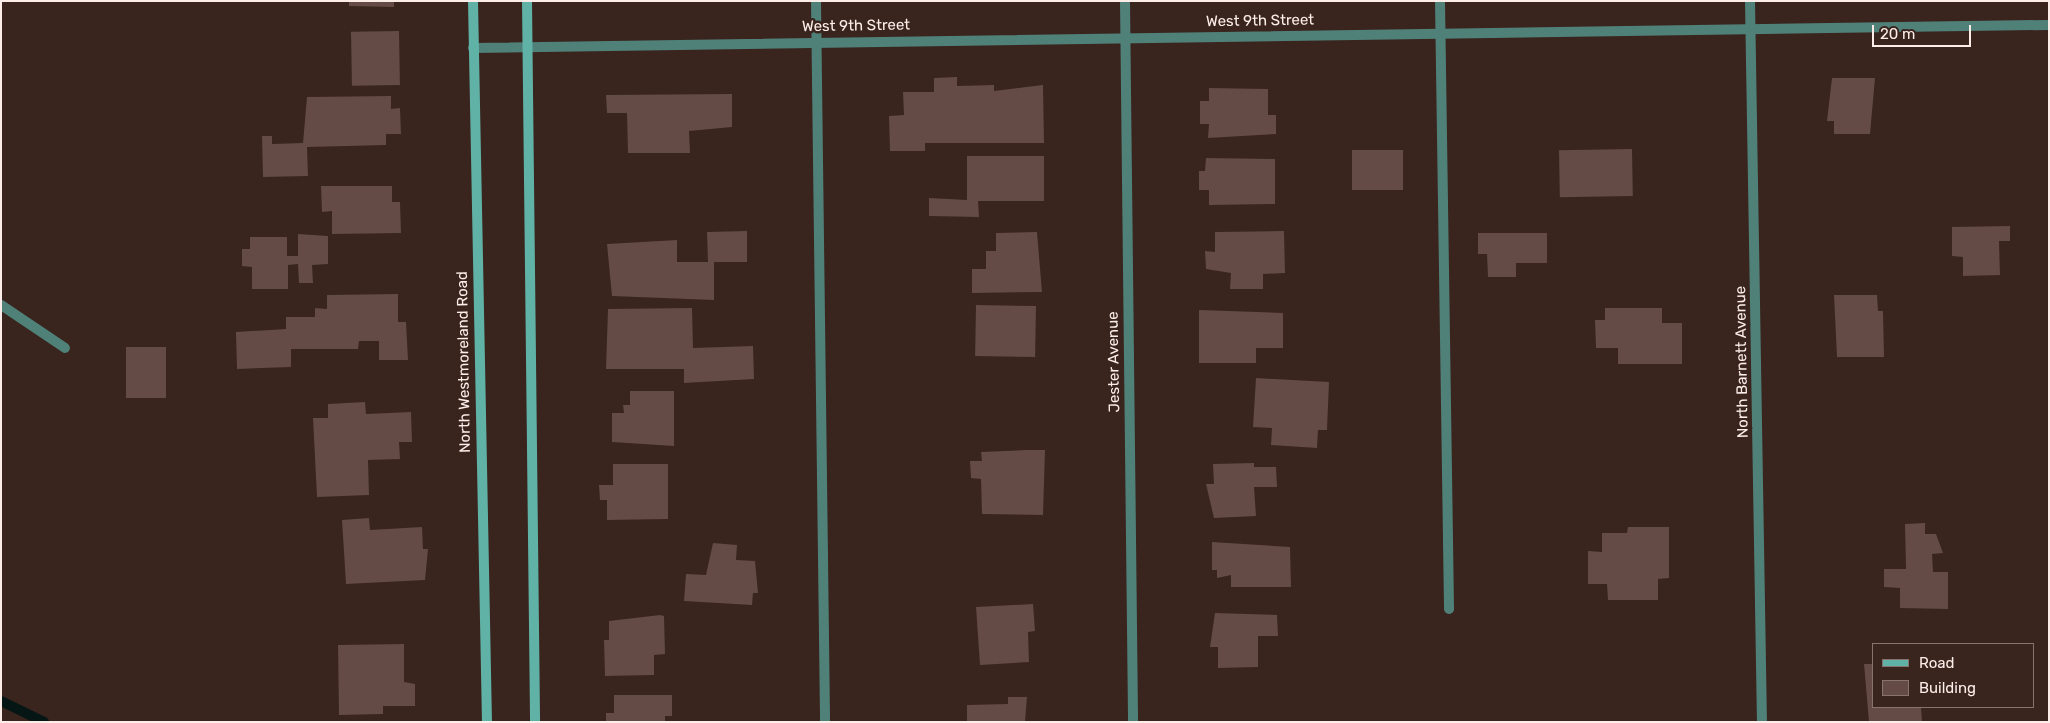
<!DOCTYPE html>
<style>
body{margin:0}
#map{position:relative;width:2050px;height:723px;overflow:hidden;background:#39241e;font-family:Rubik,sans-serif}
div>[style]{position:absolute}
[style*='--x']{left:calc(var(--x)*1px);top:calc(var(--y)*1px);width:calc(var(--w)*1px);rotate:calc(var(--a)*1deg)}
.stream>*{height:10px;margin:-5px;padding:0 5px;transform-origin:5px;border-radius:5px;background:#051614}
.building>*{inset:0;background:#644b45;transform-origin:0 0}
.service>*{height:10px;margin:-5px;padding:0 5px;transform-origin:5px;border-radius:5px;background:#508179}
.minor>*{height:10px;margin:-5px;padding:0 5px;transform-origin:5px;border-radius:5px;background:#508179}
.secondary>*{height:10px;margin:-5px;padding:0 5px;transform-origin:5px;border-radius:5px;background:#60b2a6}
span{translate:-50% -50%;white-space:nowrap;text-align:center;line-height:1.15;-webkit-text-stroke:5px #39241e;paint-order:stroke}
.street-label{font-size:15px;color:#fcede9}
.frame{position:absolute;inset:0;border:2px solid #fcede9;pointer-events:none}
.legend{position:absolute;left:1872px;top:643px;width:162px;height:65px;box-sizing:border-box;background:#39241e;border:1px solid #87746f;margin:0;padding:6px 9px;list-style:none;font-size:15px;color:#fcede9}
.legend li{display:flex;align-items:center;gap:10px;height:25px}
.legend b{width:25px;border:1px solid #87746f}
.scale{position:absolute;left:1872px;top:25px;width:99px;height:22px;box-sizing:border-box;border:2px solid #fcede9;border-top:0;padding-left:6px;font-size:15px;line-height:18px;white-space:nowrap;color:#fcede9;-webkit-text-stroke:4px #39241e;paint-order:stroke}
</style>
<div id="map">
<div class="stream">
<i style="--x:1;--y:701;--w:48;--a:26"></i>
</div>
<div class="building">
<i style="clip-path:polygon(349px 1px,394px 1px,394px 7px,349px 6px)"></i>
<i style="left:399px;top:31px;width:54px;height:48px;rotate:89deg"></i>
<i style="clip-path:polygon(957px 77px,957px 86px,994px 85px,994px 91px,1043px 85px,1044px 143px,925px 143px,925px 151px,890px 151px,889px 116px,904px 115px,903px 92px,934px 92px,934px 78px)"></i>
<i style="clip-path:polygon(1832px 78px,1875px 78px,1870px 134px,1834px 134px,1834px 121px,1827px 121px)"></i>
<i style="clip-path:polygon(1209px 88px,1268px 89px,1268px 115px,1276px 115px,1276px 134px,1208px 138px,1209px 124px,1200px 124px,1200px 101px,1209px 101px)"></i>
<i style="clip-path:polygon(732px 94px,732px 127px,689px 131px,690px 153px,628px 153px,627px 113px,607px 113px,606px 95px)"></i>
<i style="clip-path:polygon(391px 96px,391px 109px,400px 108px,401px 134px,386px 134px,386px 145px,307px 147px,308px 176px,263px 177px,262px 136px,272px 136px,272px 144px,303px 143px,307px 97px)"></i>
<i style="left:1632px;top:149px;width:47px;height:73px;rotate:89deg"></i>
<i style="left:1352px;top:150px;width:51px;height:40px"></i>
<i style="clip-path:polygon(967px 156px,1044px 156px,1044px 201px,978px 201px,979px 217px,929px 216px,929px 198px,967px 200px)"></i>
<i style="clip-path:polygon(1206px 158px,1275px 159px,1275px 204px,1209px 205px,1209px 190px,1199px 190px,1199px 171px,1205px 171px)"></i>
<i style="clip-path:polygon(321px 186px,392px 186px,392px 202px,400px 202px,401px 233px,332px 234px,332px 211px,322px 212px)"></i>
<i style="clip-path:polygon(2010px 226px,2010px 241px,1999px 241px,2000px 275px,1963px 276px,1963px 257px,1952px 256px,1952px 227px)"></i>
<i style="clip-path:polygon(747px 231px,747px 262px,714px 262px,714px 300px,612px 296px,607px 244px,677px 240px,677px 262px,708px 262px,707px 232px)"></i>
<i style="clip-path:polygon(1284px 231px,1285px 273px,1263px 274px,1263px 289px,1230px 289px,1231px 273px,1206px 269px,1205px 251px,1215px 252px,1215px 232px)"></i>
<i style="clip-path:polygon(1037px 232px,1042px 292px,972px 293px,972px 269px,986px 269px,986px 251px,996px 251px,996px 233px)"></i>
<i style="clip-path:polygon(1478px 233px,1547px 233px,1547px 263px,1516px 263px,1516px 277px,1488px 277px,1487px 254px,1478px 254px)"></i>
<i style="clip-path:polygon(298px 234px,328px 236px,328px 264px,312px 265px,313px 283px,299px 283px,298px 264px,288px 265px,288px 289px,252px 289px,252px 267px,242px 266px,242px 249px,250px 249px,250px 237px,287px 237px,287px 256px,298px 256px)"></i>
<i style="clip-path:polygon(398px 294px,398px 322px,406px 322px,408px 360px,379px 360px,379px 341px,359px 341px,358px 349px,291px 349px,291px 367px,237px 369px,236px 332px,286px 329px,286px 317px,315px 317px,315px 308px,327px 309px,327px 295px)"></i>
<i style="clip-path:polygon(1834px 295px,1877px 295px,1878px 311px,1883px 311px,1884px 357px,1837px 357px)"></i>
<i style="left:976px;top:305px;width:60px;height:51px;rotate:1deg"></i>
<i style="clip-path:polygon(692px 308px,693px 348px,753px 346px,754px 379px,684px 383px,684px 369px,606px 369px,608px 309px)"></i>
<i style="clip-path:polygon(1605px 308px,1662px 308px,1662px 323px,1682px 323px,1682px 364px,1618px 364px,1618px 348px,1596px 348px,1595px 320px,1605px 320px)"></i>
<i style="clip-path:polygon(1199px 310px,1283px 313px,1283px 348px,1256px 348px,1256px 363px,1199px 363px)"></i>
<i style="left:126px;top:347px;width:40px;height:51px"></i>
<i style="clip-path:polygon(1256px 378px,1329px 382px,1327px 430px,1318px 430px,1317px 448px,1271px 445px,1272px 428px,1253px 427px)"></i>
<i style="clip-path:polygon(630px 391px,674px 391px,674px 446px,612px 442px,612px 413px,624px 413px,623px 405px,630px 405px)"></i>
<i style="clip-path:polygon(365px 402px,366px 414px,411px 412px,412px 442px,399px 442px,400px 459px,368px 460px,369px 495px,317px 497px,313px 418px,328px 418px,328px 404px)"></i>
<i style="clip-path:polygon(1027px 450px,1045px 450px,1043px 515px,982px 514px,981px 479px,971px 478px,970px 461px,982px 461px,981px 452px)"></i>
<i style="clip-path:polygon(1254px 463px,1254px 467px,1276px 467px,1277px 487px,1254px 487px,1256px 516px,1214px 518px,1206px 484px,1214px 484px,1213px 464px)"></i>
<i style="clip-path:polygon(613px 464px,668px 464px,668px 519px,607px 520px,607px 500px,600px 500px,599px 485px,613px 485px)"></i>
<i style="clip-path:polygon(369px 518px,370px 530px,422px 527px,423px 549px,428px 549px,425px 580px,346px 584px,342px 520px)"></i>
<i style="clip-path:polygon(1925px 523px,1925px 534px,1936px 534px,1943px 553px,1932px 554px,1933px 572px,1948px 572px,1948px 609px,1900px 608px,1900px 588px,1884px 587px,1884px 569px,1906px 569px,1905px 524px)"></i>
<i style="clip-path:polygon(1628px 527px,1669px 527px,1669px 578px,1658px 579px,1658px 600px,1608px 600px,1607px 584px,1588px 584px,1588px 551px,1602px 552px,1602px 533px,1627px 533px)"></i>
<i style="clip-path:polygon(1212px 542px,1290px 547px,1291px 587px,1231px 587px,1231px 575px,1217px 578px,1217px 570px,1212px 570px)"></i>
<i style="clip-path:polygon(713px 543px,737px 545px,736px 560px,755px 561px,758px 593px,753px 593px,752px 605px,684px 601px,686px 574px,706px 575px)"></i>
<i style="clip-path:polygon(1033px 604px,1035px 631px,1028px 632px,1029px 662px,980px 665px,976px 607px)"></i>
<i style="clip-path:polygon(1215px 613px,1277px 615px,1278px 636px,1258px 636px,1258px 667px,1218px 668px,1218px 647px,1210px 647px)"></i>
<i style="clip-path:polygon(660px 615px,664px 616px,665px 654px,654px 655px,654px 675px,605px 676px,604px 640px,609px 640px,609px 621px)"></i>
<i style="clip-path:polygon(404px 644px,404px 682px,415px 684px,415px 706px,383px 706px,383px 714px,339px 715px,338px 645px)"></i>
<i style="clip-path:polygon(1864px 664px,1874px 664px,1874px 707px,1921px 707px,1922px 722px,1869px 722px)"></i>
<i style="clip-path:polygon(614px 695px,672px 695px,672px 716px,665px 716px,665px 722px,606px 722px,606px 713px,614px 713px)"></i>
<i style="clip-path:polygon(1008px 697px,1027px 697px,1025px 722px,967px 722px,967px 705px,1008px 704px)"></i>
</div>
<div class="service">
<i style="--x:816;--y:1;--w:721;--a:89.28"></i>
<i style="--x:1440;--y:1;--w:608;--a:89.15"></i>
<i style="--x:1;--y:305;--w:77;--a:33.9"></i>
</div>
<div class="minor">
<i style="--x:1125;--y:1;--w:721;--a:89.36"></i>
<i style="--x:1750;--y:1;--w:721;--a:89.05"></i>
<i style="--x:473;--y:48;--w:1576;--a:-0.84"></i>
</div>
<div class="secondary">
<i style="--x:473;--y:1;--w:721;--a:88.89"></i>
<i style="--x:527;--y:1;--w:721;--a:89.36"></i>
</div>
<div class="street-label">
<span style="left:1260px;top:21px;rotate:-1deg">West 9th Street</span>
<span style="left:856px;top:26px;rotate:-1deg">West 9th Street</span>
<span style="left:464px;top:362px;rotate:-91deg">North Westmoreland Road</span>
<span style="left:1114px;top:362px;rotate:-91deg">Jester Avenue</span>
<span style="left:1742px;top:362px;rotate:-91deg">North Barnett Avenue</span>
</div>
<div class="frame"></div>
<ul class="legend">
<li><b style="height:6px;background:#60b2a6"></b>Road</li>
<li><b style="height:14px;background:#644b45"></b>Building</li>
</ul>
<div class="scale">20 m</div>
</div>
